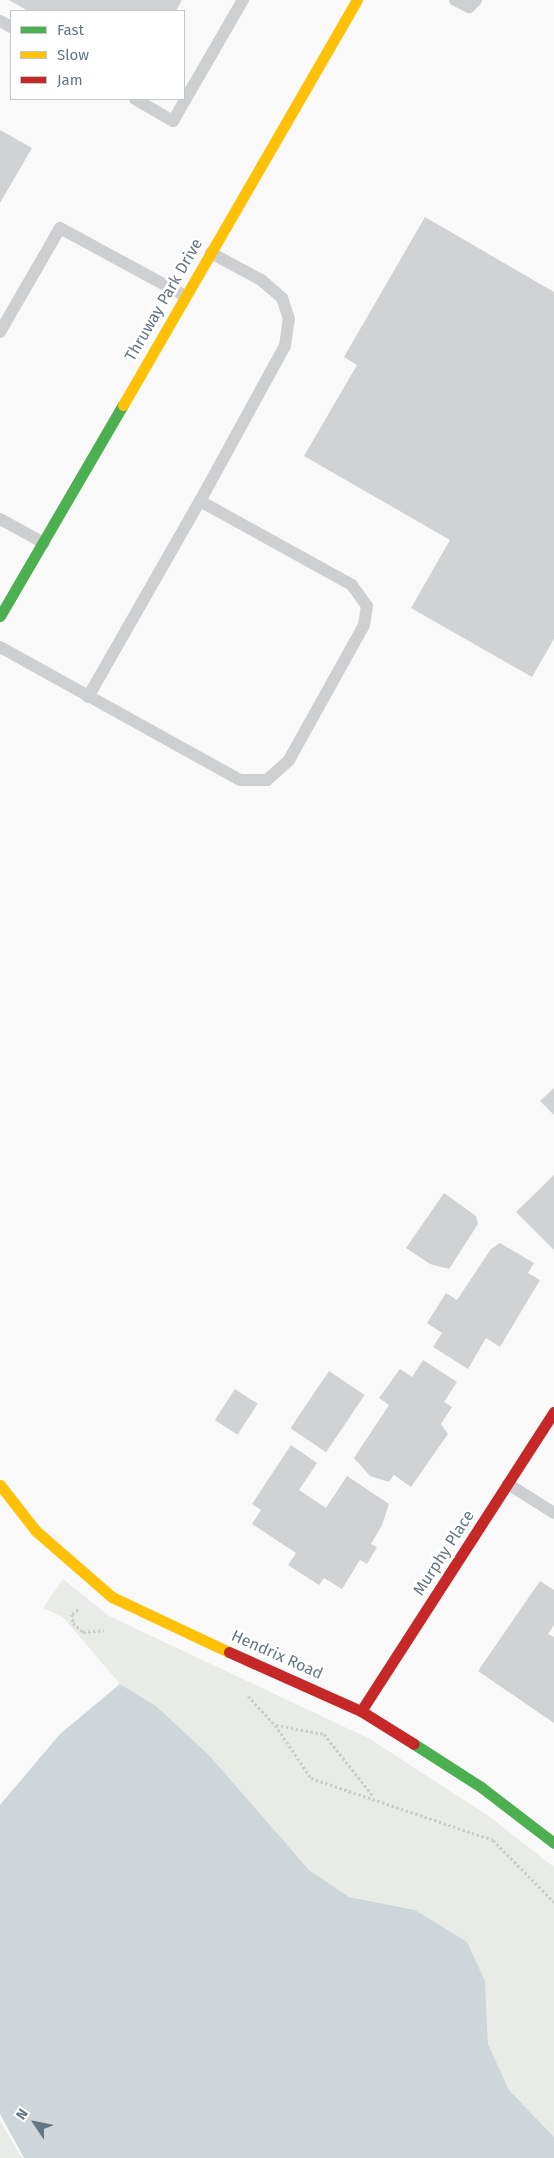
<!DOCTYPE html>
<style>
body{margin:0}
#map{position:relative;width:554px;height:2158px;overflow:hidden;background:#f9f9f9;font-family:"Fira Sans",sans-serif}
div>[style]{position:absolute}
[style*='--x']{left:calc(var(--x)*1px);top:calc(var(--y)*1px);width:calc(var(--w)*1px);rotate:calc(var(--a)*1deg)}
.green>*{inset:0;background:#e8ebe6}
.water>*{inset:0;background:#ced6d9}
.building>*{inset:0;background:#d0d2d3;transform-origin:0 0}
.path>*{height:3px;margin-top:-1.5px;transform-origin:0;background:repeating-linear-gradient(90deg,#cbcccd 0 2.5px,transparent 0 5px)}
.lane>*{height:12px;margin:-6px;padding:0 6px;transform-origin:6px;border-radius:6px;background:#cecfd0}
.fast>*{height:11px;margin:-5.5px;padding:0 5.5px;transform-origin:5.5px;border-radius:5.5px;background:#4caf50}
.slow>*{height:11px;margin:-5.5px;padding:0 5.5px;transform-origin:5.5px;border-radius:5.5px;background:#ffc107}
.jam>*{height:11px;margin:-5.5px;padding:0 5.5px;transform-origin:5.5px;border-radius:5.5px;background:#c62828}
span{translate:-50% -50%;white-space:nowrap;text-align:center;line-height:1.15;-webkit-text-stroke:5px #fff;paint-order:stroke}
.street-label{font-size:16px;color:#657683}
.legend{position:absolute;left:10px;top:10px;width:175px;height:90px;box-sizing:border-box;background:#fff;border:1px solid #c1c8cd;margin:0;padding:6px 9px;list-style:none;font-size:15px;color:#657683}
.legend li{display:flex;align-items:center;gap:10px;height:25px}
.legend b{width:25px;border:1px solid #c1c8cd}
.north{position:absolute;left:10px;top:2098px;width:50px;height:50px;-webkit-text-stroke:4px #fff;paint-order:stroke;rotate:304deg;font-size:14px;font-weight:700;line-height:20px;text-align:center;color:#657683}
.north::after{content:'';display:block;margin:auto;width:18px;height:22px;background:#657683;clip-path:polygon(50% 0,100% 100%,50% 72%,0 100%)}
</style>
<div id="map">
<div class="green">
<i style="clip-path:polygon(63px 1579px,109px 1616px,370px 1739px,487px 1815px,554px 1867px,554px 2137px,509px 2090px,488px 2044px,485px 1981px,415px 1910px,349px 1897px,309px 1870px,209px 1755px,156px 1706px,120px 1684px,63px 1617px,43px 1608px)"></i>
<i style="clip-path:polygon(0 2121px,22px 2158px,0 2158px)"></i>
</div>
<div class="water">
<i style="clip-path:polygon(120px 1684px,156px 1706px,209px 1755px,309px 1870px,349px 1897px,415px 1910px,467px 1942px,485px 1981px,488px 2044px,509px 2090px,554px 2137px,554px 2158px,24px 2158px,0 2114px,0 1805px,60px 1734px)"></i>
</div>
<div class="building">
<i style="clip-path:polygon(9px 0,182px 0,176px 11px,28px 11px)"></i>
<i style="clip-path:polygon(0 130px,32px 148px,0 203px)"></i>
<i style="clip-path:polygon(425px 217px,554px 292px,554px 639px,532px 677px,411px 608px,450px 540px,304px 456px,357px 365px,344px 357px)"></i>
<i style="clip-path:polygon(554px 1088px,554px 1115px,540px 1101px)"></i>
<i style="clip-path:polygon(554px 1175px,554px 1250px,516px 1212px)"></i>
<i style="clip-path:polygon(444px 1193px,476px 1216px,478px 1224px,449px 1269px,430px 1264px,406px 1248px)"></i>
<i style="clip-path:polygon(500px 1243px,534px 1263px,528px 1273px,540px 1280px,500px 1347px,486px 1338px,468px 1369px,433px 1347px,442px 1333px,427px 1323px,446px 1293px,457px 1300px,491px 1249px)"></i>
<i style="clip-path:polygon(423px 1360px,457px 1382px,444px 1402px,452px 1407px,441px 1424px,448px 1434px,411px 1487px,394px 1475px,389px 1482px,370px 1476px,354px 1458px,389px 1405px,379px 1398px,400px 1369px,412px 1377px)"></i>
<i style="left:329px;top:1371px;width:43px;height:69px;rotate:34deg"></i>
<i style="left:235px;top:1389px;width:27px;height:37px;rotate:33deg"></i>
<i style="clip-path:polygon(291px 1445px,317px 1463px,299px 1490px,326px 1508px,347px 1476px,389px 1504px,382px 1525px,371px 1544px,377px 1547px,367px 1564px,360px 1560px,342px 1589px,324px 1578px,319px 1585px,288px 1565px,296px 1553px,252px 1524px,261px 1510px,252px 1504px)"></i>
<i style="clip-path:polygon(540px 1581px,554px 1590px,554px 1625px,548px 1634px,554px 1637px,554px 1723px,478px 1671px)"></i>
</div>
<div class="path">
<i style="--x:78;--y:1609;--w:8;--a:140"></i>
<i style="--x:72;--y:1614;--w:9;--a:84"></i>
<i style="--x:73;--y:1623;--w:13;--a:42"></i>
<i style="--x:83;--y:1632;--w:21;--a:-5"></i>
<i style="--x:248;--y:1696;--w:40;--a:47"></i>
<i style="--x:275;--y:1725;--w:64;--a:55.8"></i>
<i style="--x:311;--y:1778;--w:192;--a:18.8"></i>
<i style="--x:493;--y:1840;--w:87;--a:45.5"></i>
<i style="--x:276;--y:1725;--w:49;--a:10.6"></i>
<i style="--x:324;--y:1734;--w:80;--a:51.6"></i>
</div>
<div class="lane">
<i style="--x:455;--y:0;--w:16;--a:27"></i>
<i style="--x:469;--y:7;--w:10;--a:-45"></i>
<i style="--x:0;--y:21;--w:13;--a:29"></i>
<i style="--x:135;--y:99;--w:44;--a:30.1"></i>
<i style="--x:173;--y:121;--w:140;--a:-60"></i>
<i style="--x:0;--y:332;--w:120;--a:-60"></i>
<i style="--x:60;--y:228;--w:142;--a:28.5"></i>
<i style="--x:0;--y:519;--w:50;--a:28.6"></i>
<i style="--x:0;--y:647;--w:274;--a:29"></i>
<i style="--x:240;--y:780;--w:27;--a:0"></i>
<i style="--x:267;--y:780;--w:30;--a:-42"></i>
<i style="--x:289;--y:760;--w:154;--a:-60.9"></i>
<i style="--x:364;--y:625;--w:19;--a:-81"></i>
<i style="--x:367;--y:606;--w:26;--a:-126"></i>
<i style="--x:352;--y:585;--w:174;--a:-151.1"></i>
<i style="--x:200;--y:501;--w:177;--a:-61.3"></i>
<i style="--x:285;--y:346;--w:27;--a:-82"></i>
<i style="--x:289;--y:319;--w:22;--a:-108"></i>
<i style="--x:282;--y:298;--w:28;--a:-139"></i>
<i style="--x:261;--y:280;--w:57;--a:-151.6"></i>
<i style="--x:88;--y:697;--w:226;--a:-60.3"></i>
<i style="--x:508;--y:1484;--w:54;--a:32.2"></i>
</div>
<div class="fast">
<i style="--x:0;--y:616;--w:244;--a:-59.8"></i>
<i style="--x:414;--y:1744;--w:80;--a:32.7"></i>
<i style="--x:481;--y:1787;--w:92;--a:37.5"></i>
</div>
<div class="slow">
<i style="--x:123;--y:405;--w:468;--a:-60"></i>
<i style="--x:0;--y:1485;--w:58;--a:52"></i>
<i style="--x:36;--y:1531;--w:101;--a:41"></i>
<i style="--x:112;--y:1597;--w:129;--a:25.2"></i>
</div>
<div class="jam">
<i style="--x:229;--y:1652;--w:145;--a:24.1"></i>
<i style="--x:361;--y:1711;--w:62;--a:31.9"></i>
<i style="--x:361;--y:1711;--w:356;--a:-57.2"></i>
</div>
<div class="street-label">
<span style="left:164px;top:300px;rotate:-60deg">Thruway Park Drive</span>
<span style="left:444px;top:1553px;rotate:-57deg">Murphy Place</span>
<span style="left:277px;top:1655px;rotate:24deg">Hendrix Road</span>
</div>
<ul class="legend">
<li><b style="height:6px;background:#4caf50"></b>Fast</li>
<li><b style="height:6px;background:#ffc107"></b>Slow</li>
<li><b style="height:6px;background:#c62828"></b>Jam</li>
</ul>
<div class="north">N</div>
</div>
